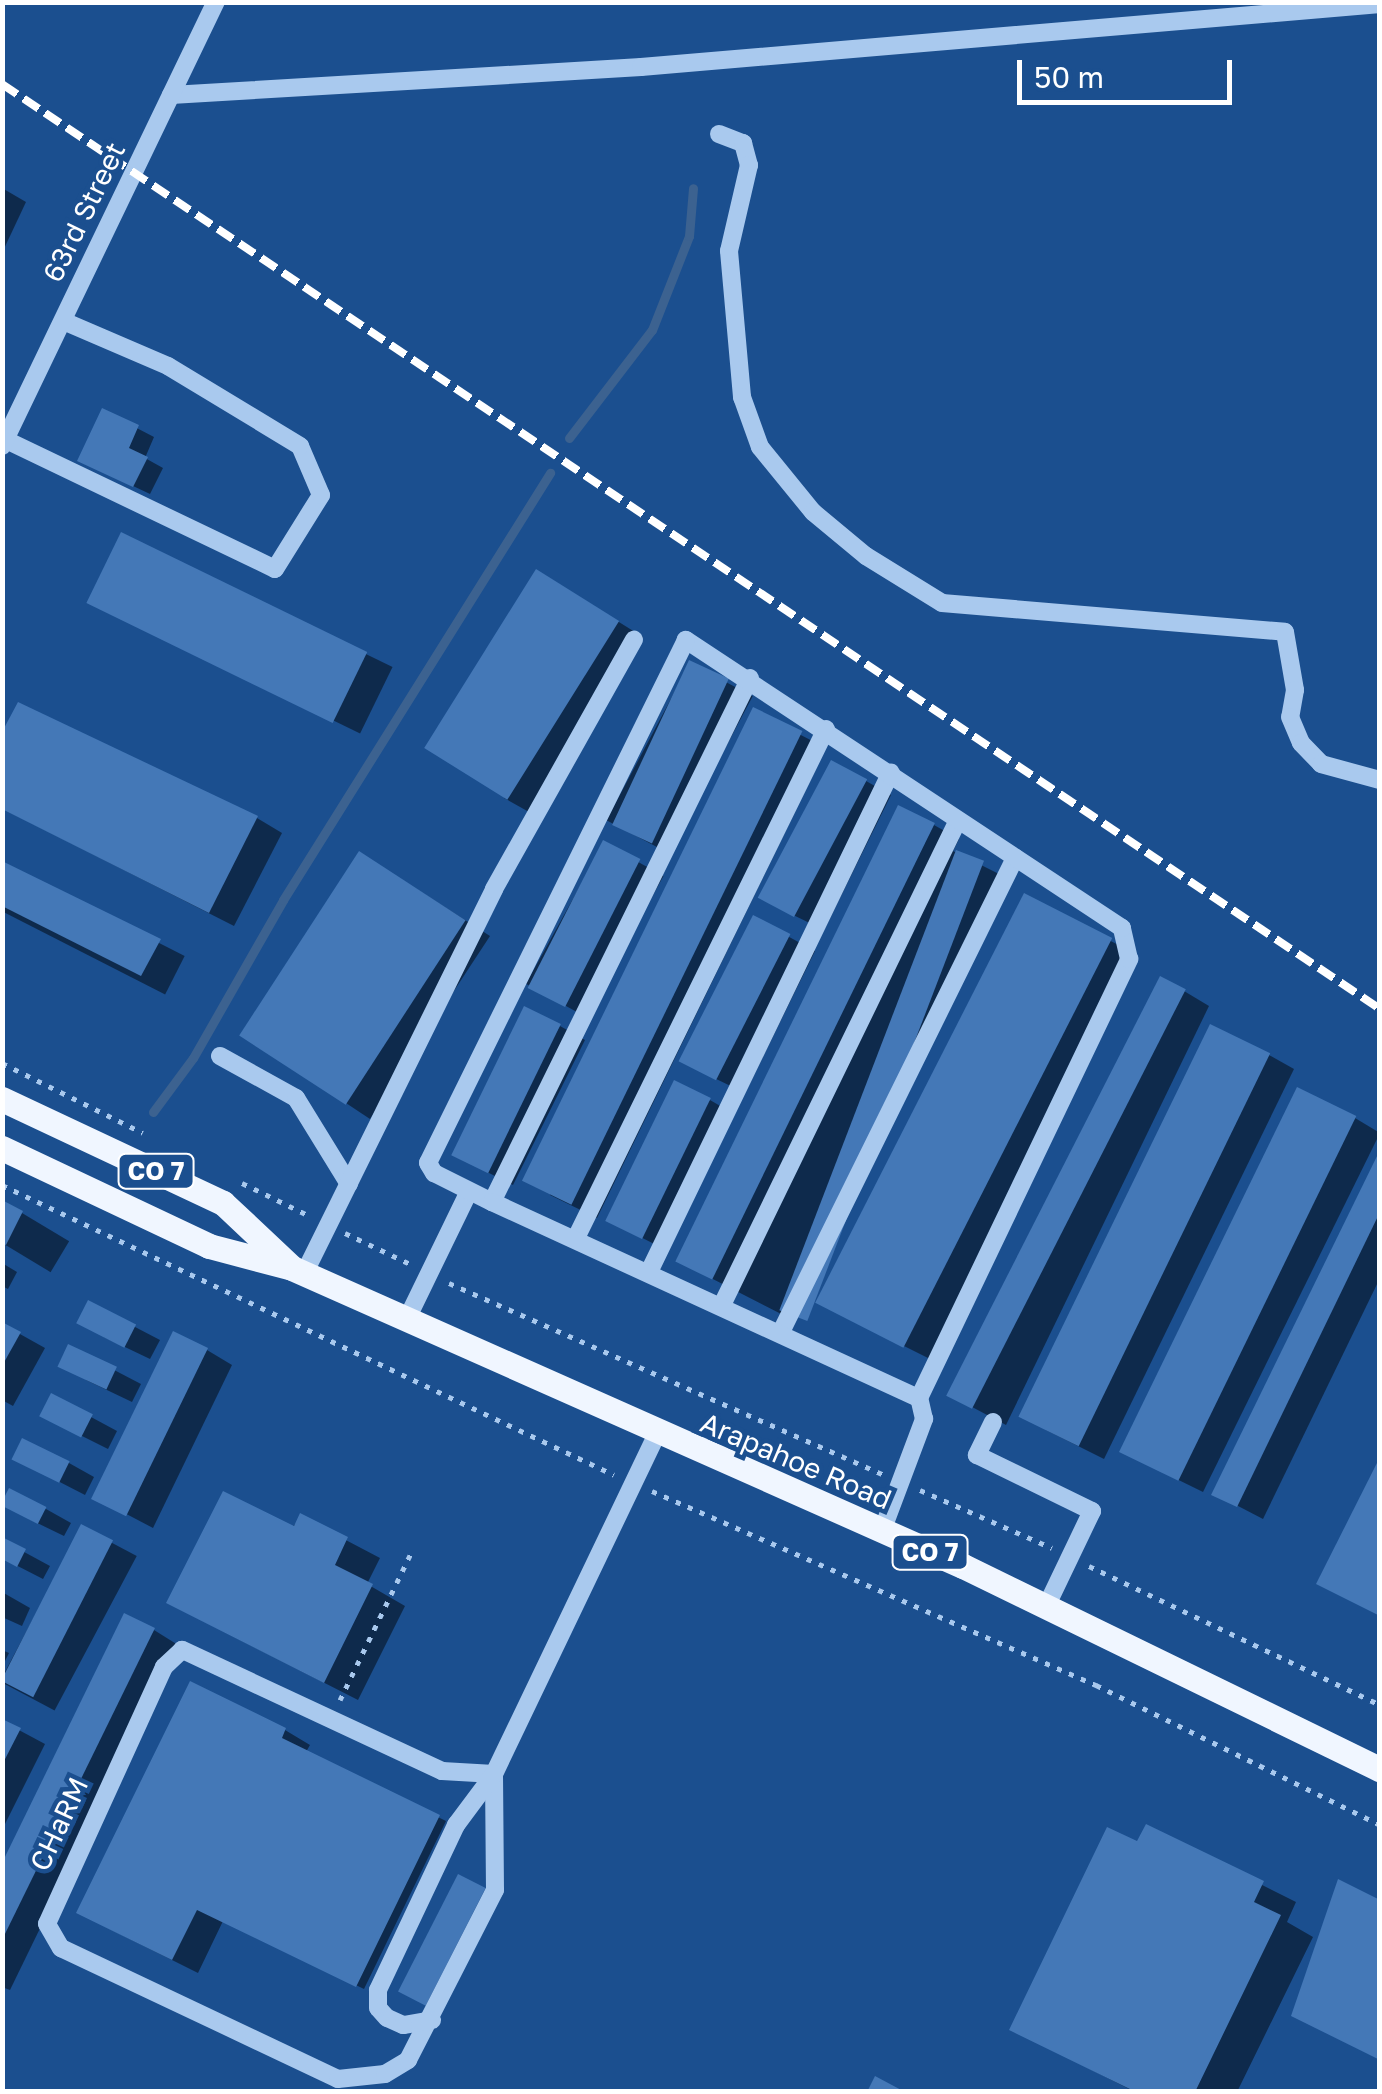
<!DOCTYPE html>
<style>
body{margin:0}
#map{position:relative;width:1382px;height:2094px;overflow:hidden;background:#1b4f8f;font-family:"Golos Text",sans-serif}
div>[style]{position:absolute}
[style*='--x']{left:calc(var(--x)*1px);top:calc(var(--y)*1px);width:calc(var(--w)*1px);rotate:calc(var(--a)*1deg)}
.shadow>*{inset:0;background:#0007;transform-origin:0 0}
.stream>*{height:9px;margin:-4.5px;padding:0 4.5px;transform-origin:4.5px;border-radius:4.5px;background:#3c6290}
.building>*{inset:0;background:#4478b7;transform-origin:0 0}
.path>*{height:5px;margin-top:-2.5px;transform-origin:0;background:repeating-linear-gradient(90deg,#a9c9ee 0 5px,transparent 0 13px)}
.minor>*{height:18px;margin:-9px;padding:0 9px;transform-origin:9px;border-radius:9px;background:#a9c9ee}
.major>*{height:25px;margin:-12.5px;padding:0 12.5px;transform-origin:12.5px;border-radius:12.5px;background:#f0f6ff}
.rail>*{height:8px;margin-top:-4px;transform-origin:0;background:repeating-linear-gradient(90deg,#fff 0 18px,transparent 0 26px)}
span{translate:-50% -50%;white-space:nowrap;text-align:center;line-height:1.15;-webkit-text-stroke:9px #1b4f8f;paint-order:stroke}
.shield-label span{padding:2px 8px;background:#1b4f8f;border:2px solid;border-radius:8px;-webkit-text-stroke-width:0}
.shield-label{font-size:25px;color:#fff;font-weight:700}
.street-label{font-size:28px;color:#fff}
.frame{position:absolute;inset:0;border:5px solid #fff;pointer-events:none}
.scale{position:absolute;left:1017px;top:60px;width:215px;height:45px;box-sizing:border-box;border:5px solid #fff;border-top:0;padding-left:12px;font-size:30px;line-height:35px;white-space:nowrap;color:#fff;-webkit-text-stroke:8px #1b4f8f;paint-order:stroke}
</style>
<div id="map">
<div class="shadow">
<i style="clip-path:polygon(2px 188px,26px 202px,2px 253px)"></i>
<i style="clip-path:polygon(104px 411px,154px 437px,145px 458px,163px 468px,150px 494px,97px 469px)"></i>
<i style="left:122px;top:535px;width:301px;height:74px;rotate:26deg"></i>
<i style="clip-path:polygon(561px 586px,643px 637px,529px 812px,504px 798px)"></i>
<i style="left:690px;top:663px;width:71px;height:178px;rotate:28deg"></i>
<i style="clip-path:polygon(754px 711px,826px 748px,597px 1218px,550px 1195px)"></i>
<i style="clip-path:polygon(866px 781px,891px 795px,824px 930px,789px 913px)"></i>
<i style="clip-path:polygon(2px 808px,257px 818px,282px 833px,234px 926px)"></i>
<i style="clip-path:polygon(934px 825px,959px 839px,953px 851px,1007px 878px,793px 1320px,705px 1275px)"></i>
<i style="left:604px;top:843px;width:68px;height:161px;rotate:29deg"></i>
<i style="left:2px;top:863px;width:205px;height:43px;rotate:27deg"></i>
<i style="clip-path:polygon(385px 869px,490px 936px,370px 1119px,245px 1036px)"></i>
<i style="clip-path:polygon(1025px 897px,1136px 954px,934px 1361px,848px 1318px)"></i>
<i style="clip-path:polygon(754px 918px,815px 951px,745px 1093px,708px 1075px)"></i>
<i style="clip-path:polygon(1184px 991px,1209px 1006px,1006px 1425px,957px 1399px)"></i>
<i style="clip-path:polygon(560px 1026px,585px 1040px,513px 1185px,477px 1167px)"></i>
<i style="clip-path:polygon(1269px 1055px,1294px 1069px,1104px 1459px,1046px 1430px)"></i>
<i style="clip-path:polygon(710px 1100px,734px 1114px,668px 1251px,609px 1221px)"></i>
<i style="clip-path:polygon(1355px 1118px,1380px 1133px,1203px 1492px,1146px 1464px)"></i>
<i style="clip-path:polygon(1380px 1156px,1380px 1278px,1263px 1519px,1215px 1494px)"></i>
<i style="left:22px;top:1213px;width:55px;height:36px;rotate:31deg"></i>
<i style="clip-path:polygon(2px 1263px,17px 1272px,8px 1289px,2px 1286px)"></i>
<i style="clip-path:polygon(89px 1303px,160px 1340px,150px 1359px,104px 1337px)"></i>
<i style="clip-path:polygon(2px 1324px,45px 1348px,13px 1406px,2px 1400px)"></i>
<i style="clip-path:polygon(70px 1347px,141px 1384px,132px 1402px,86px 1380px)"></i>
<i style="clip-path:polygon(207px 1350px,232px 1365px,153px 1528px,96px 1498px)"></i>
<i style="clip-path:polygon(52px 1396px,117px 1431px,108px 1449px,68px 1429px)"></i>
<i style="clip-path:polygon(15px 1459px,69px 1463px,94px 1477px,85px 1495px)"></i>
<i style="clip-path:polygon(46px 1509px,71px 1523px,64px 1536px,29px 1519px)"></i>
<i style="clip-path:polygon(302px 1517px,380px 1558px,367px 1584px,405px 1606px,358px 1700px,203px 1621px)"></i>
<i style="left:82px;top:1527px;width:62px;height:175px;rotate:28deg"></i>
<i style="clip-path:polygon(2px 1540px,50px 1566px,43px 1579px,2px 1558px)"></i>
<i style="clip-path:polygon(2px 1592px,30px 1608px,22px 1626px,2px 1617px)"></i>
<i style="clip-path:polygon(154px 1630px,178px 1645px,10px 1990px,2px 1987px,2px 1868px)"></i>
<i style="clip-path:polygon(2px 1650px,9px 1653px,2px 1667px)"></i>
<i style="clip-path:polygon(2px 1721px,45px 1744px,2px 1830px)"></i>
<i style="clip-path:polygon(285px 1730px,310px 1745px,306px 1752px,446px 1821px,364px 1989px,223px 1921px,198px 1973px,104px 1926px)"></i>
<i style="clip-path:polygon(1147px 1827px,1296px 1902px,1287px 1922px,1313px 1937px,1237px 2092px,1135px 2092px,1012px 2029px)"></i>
</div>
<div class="stream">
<i style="--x:569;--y:438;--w:136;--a:-52.5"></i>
<i style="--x:652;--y:330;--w:101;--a:-68.5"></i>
<i style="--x:689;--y:236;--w:48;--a:-85.2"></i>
<i style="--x:153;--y:1112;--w:67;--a:-53.5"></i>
<i style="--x:193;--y:1058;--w:182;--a:-60.3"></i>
<i style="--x:283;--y:900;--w:504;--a:-57.98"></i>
</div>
<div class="building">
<i style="clip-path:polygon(102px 408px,139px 425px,129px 448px,148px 457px,133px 487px,77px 461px)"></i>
<i style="left:121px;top:532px;width:274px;height:79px;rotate:26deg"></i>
<i style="left:536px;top:569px;width:98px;height:211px;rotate:32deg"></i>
<i style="left:689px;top:660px;width:44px;height:182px;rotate:25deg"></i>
<i style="clip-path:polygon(18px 702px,258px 816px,209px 913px,2px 809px,2px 732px)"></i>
<i style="left:753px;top:707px;width:55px;height:527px;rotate:26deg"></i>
<i style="left:831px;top:760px;width:41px;height:156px;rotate:28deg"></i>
<i style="left:898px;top:805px;width:41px;height:508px;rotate:26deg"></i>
<i style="left:603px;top:840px;width:42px;height:166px;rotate:27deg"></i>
<i style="left:956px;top:850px;width:30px;height:493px;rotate:21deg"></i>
<i style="left:359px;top:851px;width:127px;height:220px;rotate:33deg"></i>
<i style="clip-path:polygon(2px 861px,161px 939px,141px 976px,2px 906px)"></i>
<i style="left:1024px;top:893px;width:99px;height:460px;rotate:27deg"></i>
<i style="left:753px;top:915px;width:42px;height:164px;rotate:27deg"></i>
<i style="left:1160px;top:976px;width:29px;height:471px;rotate:27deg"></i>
<i style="left:524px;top:1006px;width:41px;height:166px;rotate:26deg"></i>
<i style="left:1210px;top:1024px;width:67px;height:437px;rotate:26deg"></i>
<i style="left:674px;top:1080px;width:41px;height:157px;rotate:26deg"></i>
<i style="left:1297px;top:1087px;width:66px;height:406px;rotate:26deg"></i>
<i style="clip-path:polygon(1380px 1150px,1380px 1212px,1237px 1507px,1211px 1495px)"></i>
<i style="clip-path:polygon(2px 1200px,23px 1211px,6px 1245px,2px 1244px)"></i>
<i style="left:88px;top:1300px;width:54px;height:26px;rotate:27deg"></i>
<i style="clip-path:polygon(2px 1322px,21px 1332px,2px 1366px)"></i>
<i style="left:173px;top:1331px;width:39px;height:187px;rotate:26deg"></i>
<i style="left:68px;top:1344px;width:54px;height:25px;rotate:25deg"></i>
<i style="left:51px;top:1393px;width:47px;height:26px;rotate:27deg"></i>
<i style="left:22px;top:1438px;width:53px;height:24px;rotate:26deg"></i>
<i style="clip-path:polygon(1380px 1457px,1380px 1616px,1316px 1584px)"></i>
<i style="left:9px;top:1488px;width:42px;height:19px;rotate:27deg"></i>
<i style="clip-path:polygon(223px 1491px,294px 1526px,300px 1513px,348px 1537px,335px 1565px,373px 1584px,324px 1683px,166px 1603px)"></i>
<i style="left:81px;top:1524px;width:36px;height:176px;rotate:27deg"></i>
<i style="clip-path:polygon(2px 1537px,26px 1549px,17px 1567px,2px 1559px)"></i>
<i style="clip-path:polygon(124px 1613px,155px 1628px,2px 1940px,2px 1863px)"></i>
<i style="clip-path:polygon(190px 1681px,286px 1728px,282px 1738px,440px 1815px,356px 1987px,197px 1910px,172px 1960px,76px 1913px)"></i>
<i style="clip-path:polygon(2px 1719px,21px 1728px,2px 1765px)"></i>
<i style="clip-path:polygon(1146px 1824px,1264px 1881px,1254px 1902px,1281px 1915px,1195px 2092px,1136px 2092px,1009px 2030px,1107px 1827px,1137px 1841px)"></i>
<i style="left:458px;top:1874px;width:31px;height:132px;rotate:27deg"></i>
<i style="clip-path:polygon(1338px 1879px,1380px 1900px,1380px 2060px,1291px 2016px)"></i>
<i style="clip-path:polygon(875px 2076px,905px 2092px,867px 2092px)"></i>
</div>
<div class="path">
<i style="--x:2;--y:1063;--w:157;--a:26.4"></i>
<i style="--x:242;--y:1183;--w:73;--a:25.9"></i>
<i style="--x:2;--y:1185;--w:677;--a:25.35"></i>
<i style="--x:345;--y:1233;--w:74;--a:25.5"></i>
<i style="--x:449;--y:1283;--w:474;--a:23.8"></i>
<i style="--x:920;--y:1490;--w:144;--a:23.7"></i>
<i style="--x:652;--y:1491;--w:485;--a:23.6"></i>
<i style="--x:1096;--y:1685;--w:317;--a:26.2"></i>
<i style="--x:1089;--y:1566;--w:322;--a:25.5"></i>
<i style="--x:340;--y:1700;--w:168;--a:-64.2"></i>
</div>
<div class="minor">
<i style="--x:171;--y:95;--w:471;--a:-3.4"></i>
<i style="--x:641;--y:67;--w:742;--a:-4.87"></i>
<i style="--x:719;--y:134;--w:26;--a:21"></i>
<i style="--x:743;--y:143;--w:23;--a:75"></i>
<i style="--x:749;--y:165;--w:88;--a:103.1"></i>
<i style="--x:729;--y:251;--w:147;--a:84.9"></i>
<i style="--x:742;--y:397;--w:53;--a:70.2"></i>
<i style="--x:760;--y:447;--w:84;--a:50.8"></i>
<i style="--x:813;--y:512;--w:69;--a:39.7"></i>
<i style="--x:866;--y:556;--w:89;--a:31.7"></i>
<i style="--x:942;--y:603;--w:344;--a:4.8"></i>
<i style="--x:1285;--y:632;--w:59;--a:80.2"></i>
<i style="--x:1295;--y:690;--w:27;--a:100"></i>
<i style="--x:1290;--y:717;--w:28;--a:67"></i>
<i style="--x:1301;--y:743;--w:29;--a:46"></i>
<i style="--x:1321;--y:764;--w:61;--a:15.2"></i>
<i style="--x:6;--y:440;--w:298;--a:25.6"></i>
<i style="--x:275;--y:569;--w:87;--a:-58.1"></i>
<i style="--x:321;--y:495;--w:53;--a:-113.2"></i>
<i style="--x:300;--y:446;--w:154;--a:-148.8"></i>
<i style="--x:168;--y:366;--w:114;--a:-156.8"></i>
<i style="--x:2;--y:446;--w:493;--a:-64.3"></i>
<i style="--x:220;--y:1056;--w:87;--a:28.9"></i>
<i style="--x:296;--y:1098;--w:101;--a:58.4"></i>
<i style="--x:492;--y:1202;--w:584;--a:-63.79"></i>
<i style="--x:576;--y:1238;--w:567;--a:-63.84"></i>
<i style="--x:649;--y:1272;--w:555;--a:-64.17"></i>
<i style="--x:304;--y:1274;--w:429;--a:-63.7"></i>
<i style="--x:494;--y:889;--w:286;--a:-60.7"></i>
<i style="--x:722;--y:1305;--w:539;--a:-64.05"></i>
<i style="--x:406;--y:1321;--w:144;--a:-64.1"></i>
<i style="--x:781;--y:1332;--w:529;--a:-63.73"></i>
<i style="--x:993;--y:1422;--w:37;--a:116"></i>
<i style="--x:977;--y:1455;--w:128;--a:26"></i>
<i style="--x:1092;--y:1511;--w:104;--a:115.6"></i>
<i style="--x:882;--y:1531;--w:120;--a:-69.4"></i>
<i style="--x:924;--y:1419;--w:22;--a:-103"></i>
<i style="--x:919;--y:1398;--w:487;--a:-64.4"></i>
<i style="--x:1129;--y:959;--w:32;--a:-103"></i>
<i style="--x:1122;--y:928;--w:523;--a:-146.55"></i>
<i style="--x:686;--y:640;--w:583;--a:116.26"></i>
<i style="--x:428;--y:1163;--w:12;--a:59"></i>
<i style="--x:434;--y:1173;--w:65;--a:26.6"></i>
<i style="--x:492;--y:1202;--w:470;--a:24.7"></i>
<i style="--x:494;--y:1774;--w:52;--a:-176.7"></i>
<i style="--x:442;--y:1771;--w:287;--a:-155"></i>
<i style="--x:182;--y:1650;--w:25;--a:137"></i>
<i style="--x:164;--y:1667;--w:282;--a:114.5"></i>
<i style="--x:47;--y:1924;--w:28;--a:60"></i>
<i style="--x:61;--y:1948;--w:306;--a:25.3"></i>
<i style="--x:338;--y:2079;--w:47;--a:-6.1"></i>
<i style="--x:385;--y:2074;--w:27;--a:-31"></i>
<i style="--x:408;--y:2060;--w:191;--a:-62.9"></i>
<i style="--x:495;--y:1890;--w:116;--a:-90.5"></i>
<i style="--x:494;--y:1774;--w:377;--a:-64.4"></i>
<i style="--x:432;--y:2020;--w:29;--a:170"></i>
<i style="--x:403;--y:2025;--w:17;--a:-156"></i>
<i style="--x:387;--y:2018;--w:13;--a:-132"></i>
<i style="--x:378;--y:2008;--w:18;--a:-90"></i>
<i style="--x:378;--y:1990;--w:183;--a:-64.7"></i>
<i style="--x:456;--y:1825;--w:64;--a:-53.3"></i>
</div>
<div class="major">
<i style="--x:2;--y:1099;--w:244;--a:25.2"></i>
<i style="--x:223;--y:1203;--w:91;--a:43.2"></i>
<i style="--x:2;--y:1148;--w:229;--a:25.3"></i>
<i style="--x:209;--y:1246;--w:86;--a:14.8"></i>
<i style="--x:292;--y:1268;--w:734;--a:23.95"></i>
<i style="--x:963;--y:1566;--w:464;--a:26"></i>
</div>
<div class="rail">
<i style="--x:2;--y:84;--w:1660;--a:33.87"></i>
</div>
<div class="shield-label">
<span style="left:156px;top:1171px">CO 7</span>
<span style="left:930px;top:1552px">CO 7</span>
</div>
<div class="street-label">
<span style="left:84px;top:212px;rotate:-64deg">63rd Street</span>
<span style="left:796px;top:1461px;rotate:23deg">Arapahoe Road</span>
<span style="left:59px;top:1824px;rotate:-65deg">CHaRM</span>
</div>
<div class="frame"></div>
<div class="scale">50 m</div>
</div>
